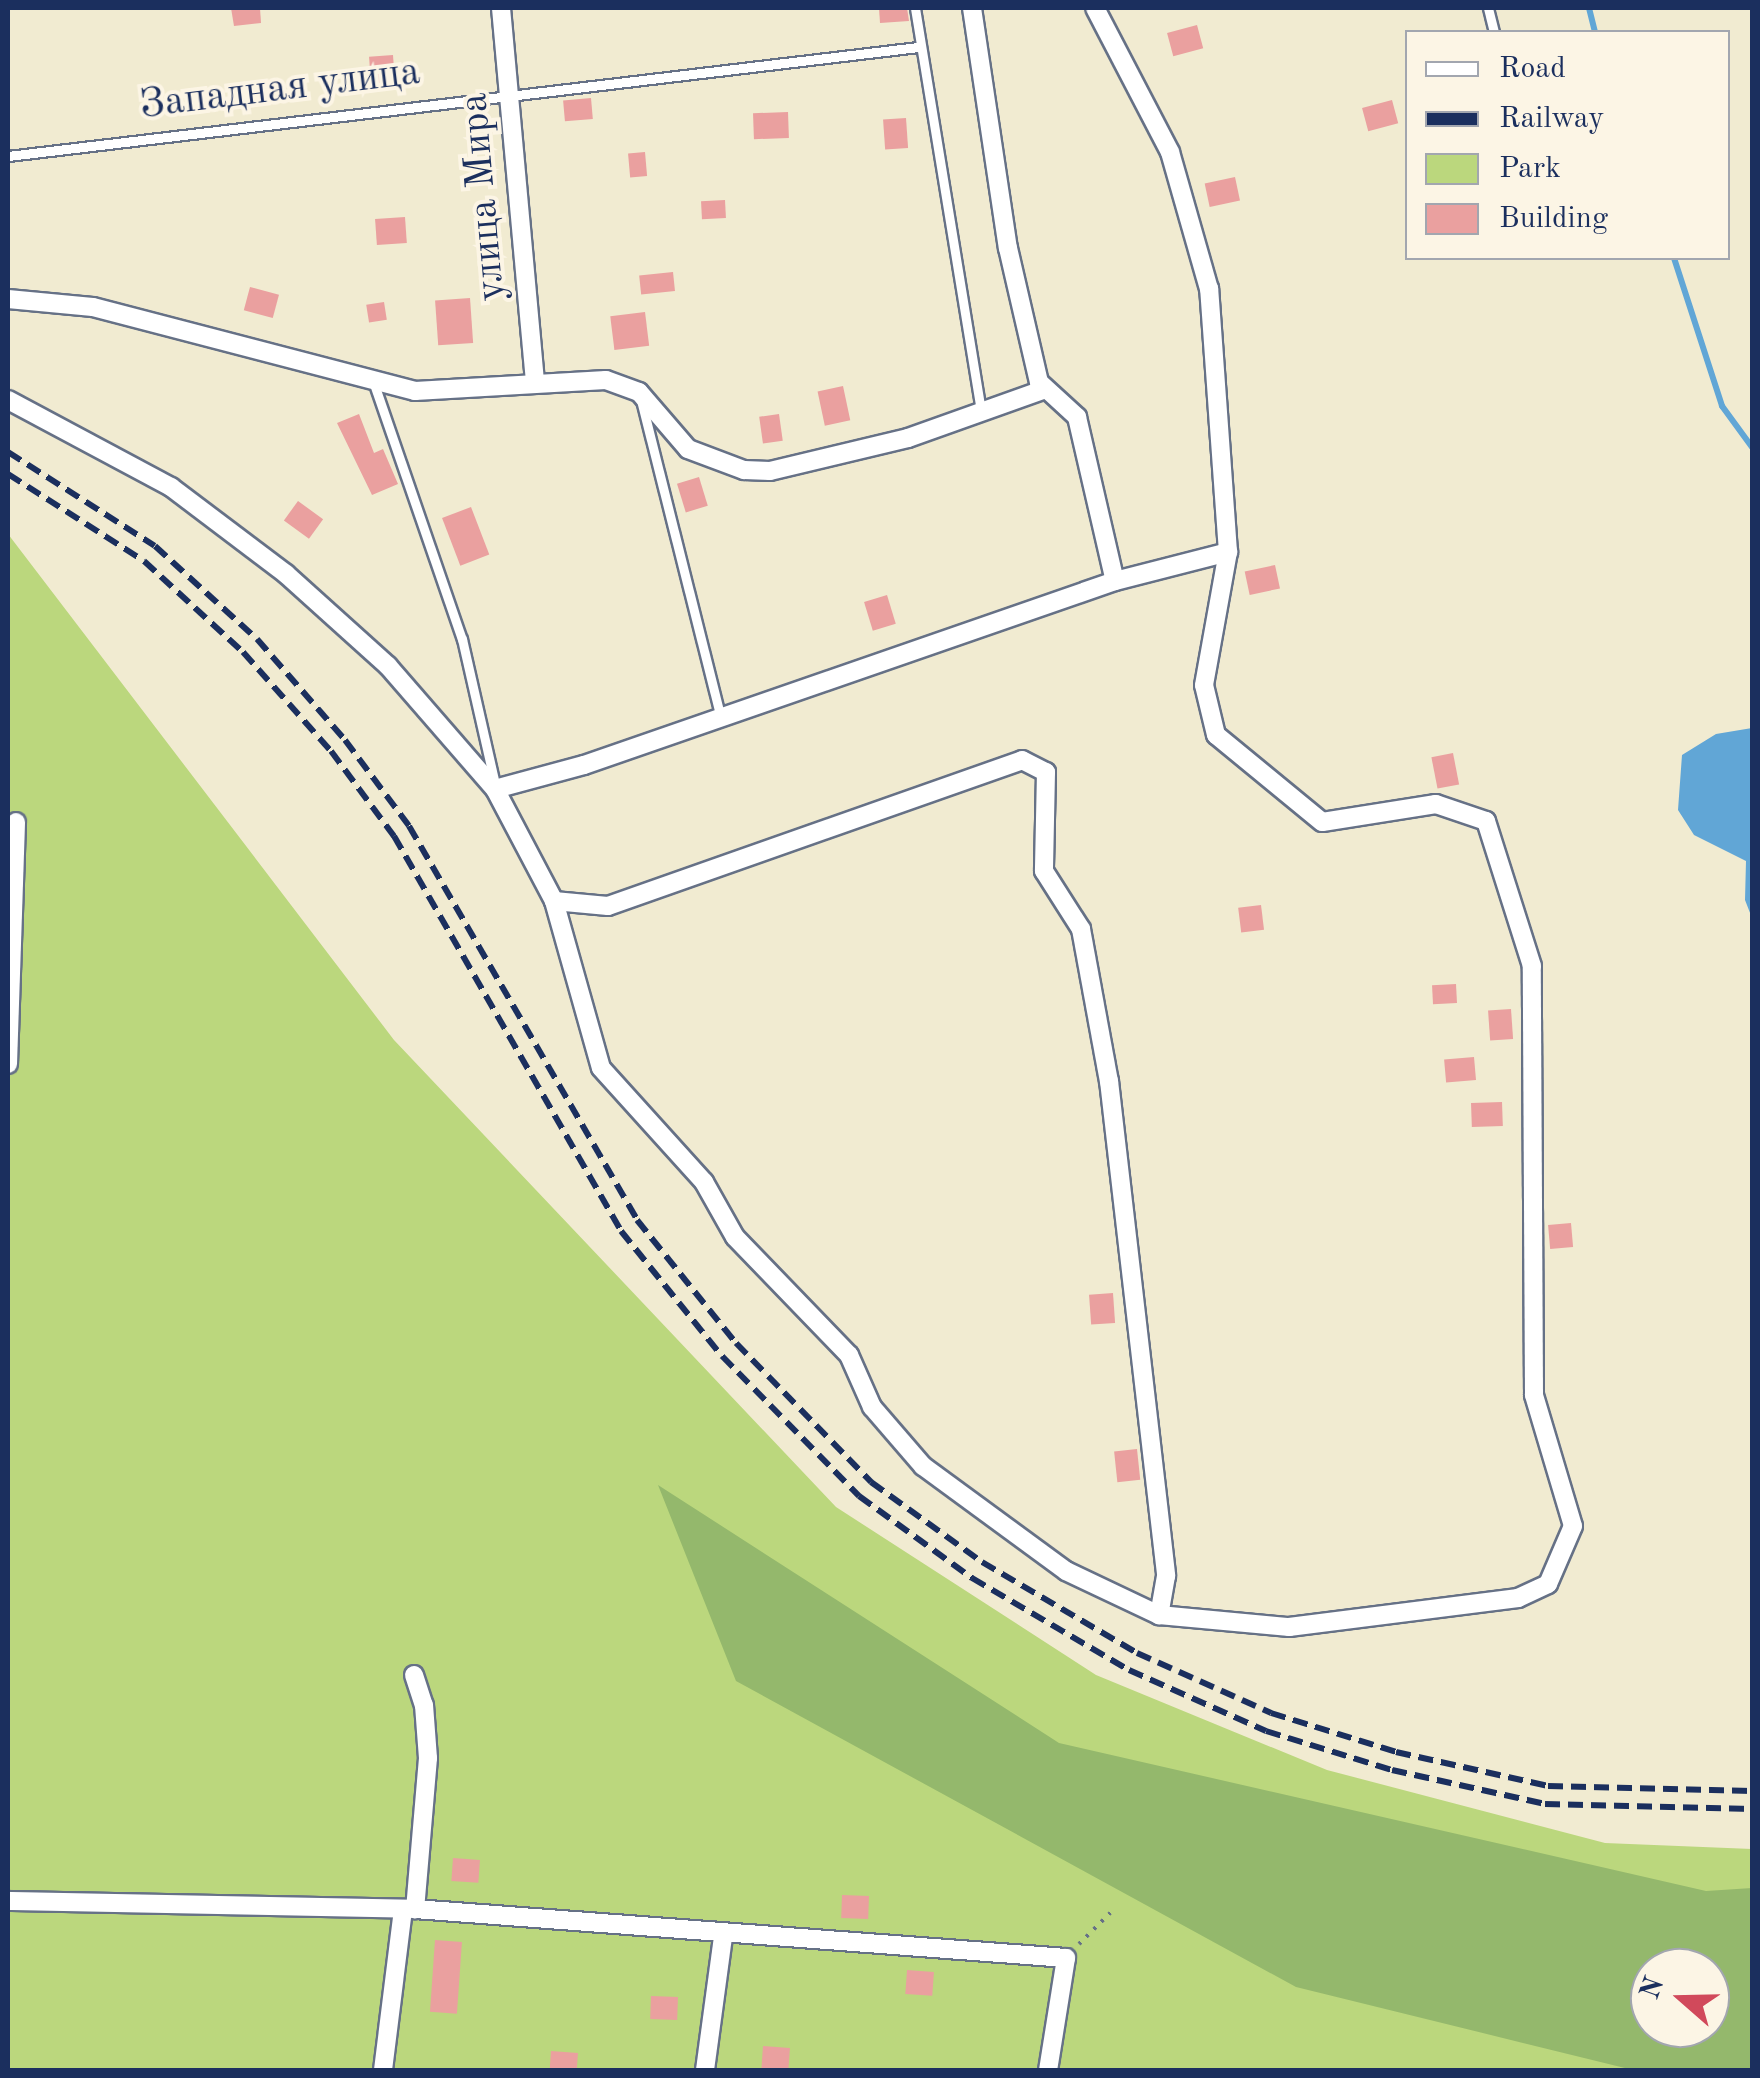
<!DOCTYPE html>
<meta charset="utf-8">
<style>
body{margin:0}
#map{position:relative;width:1760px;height:2078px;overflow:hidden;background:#f1ebd1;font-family:"Old Standard TT",serif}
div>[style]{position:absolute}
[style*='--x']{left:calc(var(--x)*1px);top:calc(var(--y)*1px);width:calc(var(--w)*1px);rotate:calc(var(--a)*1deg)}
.green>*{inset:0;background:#bbd77d}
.forest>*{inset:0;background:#94b86c}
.water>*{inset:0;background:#61a6d6}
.stream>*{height:6px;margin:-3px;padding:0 3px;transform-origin:3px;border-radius:3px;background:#61a6d6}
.building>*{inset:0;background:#eaa09f;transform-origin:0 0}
.path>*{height:4px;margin-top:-2px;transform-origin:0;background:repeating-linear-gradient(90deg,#667186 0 2.5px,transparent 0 10.5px)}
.roads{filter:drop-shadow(2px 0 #667186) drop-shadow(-2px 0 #667186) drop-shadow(0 2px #667186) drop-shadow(0 -2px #667186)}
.lane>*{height:9px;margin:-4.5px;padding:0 4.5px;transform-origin:4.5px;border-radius:4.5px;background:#fff}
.street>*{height:18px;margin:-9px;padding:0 9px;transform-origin:9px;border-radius:9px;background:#fff}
.rail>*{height:6px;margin-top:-3px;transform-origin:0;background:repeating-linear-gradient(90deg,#1b2f5e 0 15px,transparent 0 23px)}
span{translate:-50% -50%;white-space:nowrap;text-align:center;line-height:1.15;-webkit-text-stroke:8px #fcf5e5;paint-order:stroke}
.street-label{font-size:40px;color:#1b2f5e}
.frame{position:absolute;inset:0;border:10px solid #1b2f5e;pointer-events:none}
.legend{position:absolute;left:1405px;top:30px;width:325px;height:230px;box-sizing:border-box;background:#fcf5e5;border:2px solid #a2a6af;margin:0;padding:12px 18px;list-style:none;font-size:30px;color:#1b2f5e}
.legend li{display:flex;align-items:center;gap:20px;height:50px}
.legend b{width:50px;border:2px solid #a2a6af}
.north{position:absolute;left:1630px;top:1948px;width:100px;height:100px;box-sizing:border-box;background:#fcf5e5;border:2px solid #a2a6af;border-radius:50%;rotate:290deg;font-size:28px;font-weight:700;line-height:40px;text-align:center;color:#1b2f5e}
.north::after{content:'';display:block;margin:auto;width:35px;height:45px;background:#d1495b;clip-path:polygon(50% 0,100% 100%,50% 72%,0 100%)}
</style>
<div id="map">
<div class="green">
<i style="clip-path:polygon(evenodd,8px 534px,394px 1040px,836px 1507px,1096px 1675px,1327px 1770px,1605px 1843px,1752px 1849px,1752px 2070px,8px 2070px,8px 534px,1650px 1968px,1710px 1968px,1710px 2028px,1650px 2028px,1650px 1968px)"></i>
</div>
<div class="forest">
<i style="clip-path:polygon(evenodd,658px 1485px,1059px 1743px,1706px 1891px,1752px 1888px,1752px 2070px,1633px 2070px,1296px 1987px,736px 1681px,658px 1485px,1650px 1968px,1710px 1968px,1710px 2028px,1650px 2028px,1650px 1968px)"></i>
</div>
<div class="water">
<i style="clip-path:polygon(1752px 728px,1752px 918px,1745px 900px,1746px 861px,1694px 835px,1678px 810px,1682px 755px,1716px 734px)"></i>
</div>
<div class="stream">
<i style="--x:1589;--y:8;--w:25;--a:76"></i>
<i style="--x:1674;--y:258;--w:156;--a:72"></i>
<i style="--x:1722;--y:406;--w:51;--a:53.8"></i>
</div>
<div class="building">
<i style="clip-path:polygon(231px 8px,260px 8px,261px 23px,234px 26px)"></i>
<i style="clip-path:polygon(879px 8px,907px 8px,909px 21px,880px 23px)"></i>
<i style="left:1197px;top:25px;width:24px;height:31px;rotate:75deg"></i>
<i style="left:393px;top:55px;width:31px;height:24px;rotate:86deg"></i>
<i style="left:591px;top:98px;width:21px;height:28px;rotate:85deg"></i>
<i style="left:1392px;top:100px;width:24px;height:31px;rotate:75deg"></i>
<i style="left:788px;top:112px;width:26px;height:35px;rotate:88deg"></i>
<i style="left:906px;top:118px;width:30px;height:23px;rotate:86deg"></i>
<i style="left:645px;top:152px;width:24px;height:17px;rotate:85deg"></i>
<i style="left:1235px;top:177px;width:24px;height:31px;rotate:78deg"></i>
<i style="left:725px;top:200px;width:18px;height:24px;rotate:87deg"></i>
<i style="left:405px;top:217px;width:26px;height:30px;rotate:86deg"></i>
<i style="left:673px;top:272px;width:19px;height:34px;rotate:84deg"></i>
<i style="left:250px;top:287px;width:30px;height:24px;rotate:15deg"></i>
<i style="left:470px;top:298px;width:45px;height:35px;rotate:86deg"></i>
<i style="left:384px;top:302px;width:18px;height:18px;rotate:81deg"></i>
<i style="left:645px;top:312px;width:34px;height:35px;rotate:83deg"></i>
<i style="left:843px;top:386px;width:35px;height:26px;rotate:78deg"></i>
<i style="clip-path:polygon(359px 414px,374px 453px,383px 449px,398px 484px,372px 495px,337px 423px)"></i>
<i style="left:779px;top:414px;width:27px;height:20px;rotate:82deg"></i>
<i style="left:699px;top:477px;width:30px;height:23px;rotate:73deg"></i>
<i style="left:298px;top:501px;width:31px;height:24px;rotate:36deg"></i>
<i style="left:471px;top:507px;width:51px;height:31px;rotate:69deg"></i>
<i style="left:1275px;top:565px;width:24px;height:31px;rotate:78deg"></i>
<i style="left:887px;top:595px;width:30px;height:24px;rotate:73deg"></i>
<i style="left:1453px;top:753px;width:32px;height:22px;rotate:79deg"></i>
<i style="left:1261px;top:905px;width:25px;height:23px;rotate:83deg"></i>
<i style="left:1456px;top:984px;width:19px;height:24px;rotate:87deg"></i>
<i style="left:1511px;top:1009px;width:30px;height:23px;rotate:86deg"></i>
<i style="left:1474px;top:1057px;width:23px;height:30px;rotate:85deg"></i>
<i style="left:1502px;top:1102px;width:24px;height:31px;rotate:88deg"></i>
<i style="left:1571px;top:1223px;width:24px;height:23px;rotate:85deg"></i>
<i style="left:1113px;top:1293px;width:30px;height:24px;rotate:86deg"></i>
<i style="left:1137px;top:1449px;width:31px;height:23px;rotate:84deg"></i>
<i style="left:453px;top:1858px;width:27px;height:23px;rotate:4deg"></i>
<i style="left:842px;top:1895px;width:27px;height:23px;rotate:2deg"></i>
<i style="left:435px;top:1940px;width:27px;height:72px;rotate:4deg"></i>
<i style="left:907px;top:1970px;width:27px;height:24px;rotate:4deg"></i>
<i style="left:651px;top:1996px;width:27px;height:23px;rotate:2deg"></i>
<i style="left:763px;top:2046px;width:27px;height:24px;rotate:4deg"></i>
<i style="left:551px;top:2051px;width:27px;height:19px;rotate:4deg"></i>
</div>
<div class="path">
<i style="--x:1079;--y:1944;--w:48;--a:-45"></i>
</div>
<div class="roads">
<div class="lane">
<i style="--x:915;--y:8;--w:409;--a:80.7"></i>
<i style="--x:1488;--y:8;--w:25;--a:76"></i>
<i style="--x:8;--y:156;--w:917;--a:-6.83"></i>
<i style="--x:373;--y:381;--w:273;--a:71"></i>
<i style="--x:462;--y:639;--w:145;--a:77.2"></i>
<i style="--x:641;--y:400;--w:328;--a:75.9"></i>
</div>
<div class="street">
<i style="--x:501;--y:8;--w:375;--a:84.8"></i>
<i style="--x:972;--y:8;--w:243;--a:81.5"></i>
<i style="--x:1008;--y:248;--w:138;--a:77"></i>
<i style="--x:1039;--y:382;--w:52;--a:42.6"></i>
<i style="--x:1077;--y:417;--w:168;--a:77"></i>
<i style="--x:8;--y:299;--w:85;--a:5.4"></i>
<i style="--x:93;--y:307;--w:333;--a:14.6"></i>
<i style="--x:415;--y:391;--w:191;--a:-3.3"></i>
<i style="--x:606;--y:380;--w:35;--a:20"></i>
<i style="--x:639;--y:392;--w:75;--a:49.3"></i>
<i style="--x:688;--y:449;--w:60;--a:20.6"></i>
<i style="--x:744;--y:470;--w:26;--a:2"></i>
<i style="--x:770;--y:471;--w:142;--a:-13.4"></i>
<i style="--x:908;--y:438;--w:143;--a:-19.6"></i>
<i style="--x:8;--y:400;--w:185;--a:28.1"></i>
<i style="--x:171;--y:487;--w:144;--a:37.1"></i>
<i style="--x:286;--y:574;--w:137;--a:42"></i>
<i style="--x:388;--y:666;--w:163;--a:49"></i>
<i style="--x:495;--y:789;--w:127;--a:62.2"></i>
<i style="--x:554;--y:901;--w:173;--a:74.3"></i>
<i style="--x:601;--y:1068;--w:154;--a:47.9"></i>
<i style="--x:704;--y:1182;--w:63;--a:60.6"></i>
<i style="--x:735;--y:1237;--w:164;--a:46"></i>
<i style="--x:849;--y:1355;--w:57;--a:66.1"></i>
<i style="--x:872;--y:1407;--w:78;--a:49.2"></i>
<i style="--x:923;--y:1466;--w:177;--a:36.3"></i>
<i style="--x:1066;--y:1571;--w:103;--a:25.3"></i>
<i style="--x:1159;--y:1615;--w:131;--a:5.3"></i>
<i style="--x:1289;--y:1627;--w:231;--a:-7.2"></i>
<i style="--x:1518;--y:1598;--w:33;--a:-25"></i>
<i style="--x:1548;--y:1584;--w:63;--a:-66.7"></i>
<i style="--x:1573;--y:1526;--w:137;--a:-106.6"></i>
<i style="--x:1534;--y:1395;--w:429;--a:-90.3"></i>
<i style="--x:1532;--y:966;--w:152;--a:-107.6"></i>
<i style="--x:1486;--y:821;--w:53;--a:-161.2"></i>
<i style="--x:1436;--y:804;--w:115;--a:171"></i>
<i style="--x:1322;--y:822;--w:137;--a:-140.6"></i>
<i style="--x:1216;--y:735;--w:51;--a:-103.5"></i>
<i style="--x:1204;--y:685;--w:135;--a:-79.8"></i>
<i style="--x:1228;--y:552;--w:264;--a:-94.1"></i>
<i style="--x:1209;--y:289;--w:142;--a:-105.9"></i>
<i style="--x:1170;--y:152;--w:162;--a:-117.5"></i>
<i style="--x:495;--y:789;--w:92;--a:-15.1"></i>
<i style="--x:584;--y:765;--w:562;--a:-19.11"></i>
<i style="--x:1115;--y:581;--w:117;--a:-14.4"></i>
<i style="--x:554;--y:901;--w:54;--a:5.3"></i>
<i style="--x:608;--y:906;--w:439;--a:-19.4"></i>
<i style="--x:1022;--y:760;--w:27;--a:27"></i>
<i style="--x:1046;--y:772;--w:99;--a:91.2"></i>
<i style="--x:1044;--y:871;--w:69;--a:57.5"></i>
<i style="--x:1081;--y:929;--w:155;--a:79.6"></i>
<i style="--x:1109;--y:1081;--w:498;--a:83.4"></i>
<i style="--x:1166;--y:1576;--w:40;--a:100"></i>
<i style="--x:8;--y:1064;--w:242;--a:-88.1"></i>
<i style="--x:414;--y:1675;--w:32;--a:72"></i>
<i style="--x:424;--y:1705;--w:53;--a:85.7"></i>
<i style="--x:428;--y:1758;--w:152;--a:94.9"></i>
<i style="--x:8;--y:1901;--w:407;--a:1.1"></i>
<i style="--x:415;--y:1909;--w:653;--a:4.3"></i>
<i style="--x:1066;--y:1958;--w:113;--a:99.1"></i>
<i style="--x:383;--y:2070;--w:162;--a:-82.9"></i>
<i style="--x:705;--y:2070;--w:135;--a:-82.3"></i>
</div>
</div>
<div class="rail">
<i style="--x:8;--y:452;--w:174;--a:32.6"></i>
<i style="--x:155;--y:546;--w:138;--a:42.4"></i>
<i style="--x:257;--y:639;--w:134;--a:48.9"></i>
<i style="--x:345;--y:740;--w:107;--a:53.3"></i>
<i style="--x:409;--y:826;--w:455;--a:59.9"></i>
<i style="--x:637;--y:1220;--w:158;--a:51.2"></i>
<i style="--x:736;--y:1343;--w:194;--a:45.8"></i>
<i style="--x:871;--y:1482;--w:137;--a:35.8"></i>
<i style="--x:982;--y:1562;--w:180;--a:30.4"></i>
<i style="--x:1137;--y:1653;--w:147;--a:24.1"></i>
<i style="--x:1271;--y:1713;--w:131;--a:17.3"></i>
<i style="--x:1396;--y:1752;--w:156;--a:12.6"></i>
<i style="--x:1548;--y:1786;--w:204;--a:1.4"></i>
<i style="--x:8;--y:474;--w:161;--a:32.6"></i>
<i style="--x:144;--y:561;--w:134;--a:42.6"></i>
<i style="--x:243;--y:652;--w:132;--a:48.4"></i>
<i style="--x:331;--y:751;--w:106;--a:53.5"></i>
<i style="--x:394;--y:836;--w:456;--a:60.1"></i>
<i style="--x:621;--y:1231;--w:161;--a:51.1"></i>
<i style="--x:722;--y:1356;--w:196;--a:45.6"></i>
<i style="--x:859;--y:1496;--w:140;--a:36"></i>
<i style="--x:972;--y:1578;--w:182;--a:30.4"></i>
<i style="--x:1129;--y:1670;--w:150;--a:24"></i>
<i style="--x:1266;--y:1731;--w:132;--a:17.2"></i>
<i style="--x:1392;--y:1770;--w:157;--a:12.5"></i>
<i style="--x:1545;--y:1804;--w:207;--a:1.4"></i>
</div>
<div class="street-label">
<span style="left:280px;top:90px;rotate:-7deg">Западная улица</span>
<span style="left:484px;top:197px;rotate:-95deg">улица Мира</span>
</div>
<div class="frame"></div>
<ul class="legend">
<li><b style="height:12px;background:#fff"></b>Road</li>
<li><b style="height:12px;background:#1b2f5e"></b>Railway</li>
<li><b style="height:28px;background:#bbd77d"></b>Park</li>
<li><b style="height:28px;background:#eaa09f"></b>Building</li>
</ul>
<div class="north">N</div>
</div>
